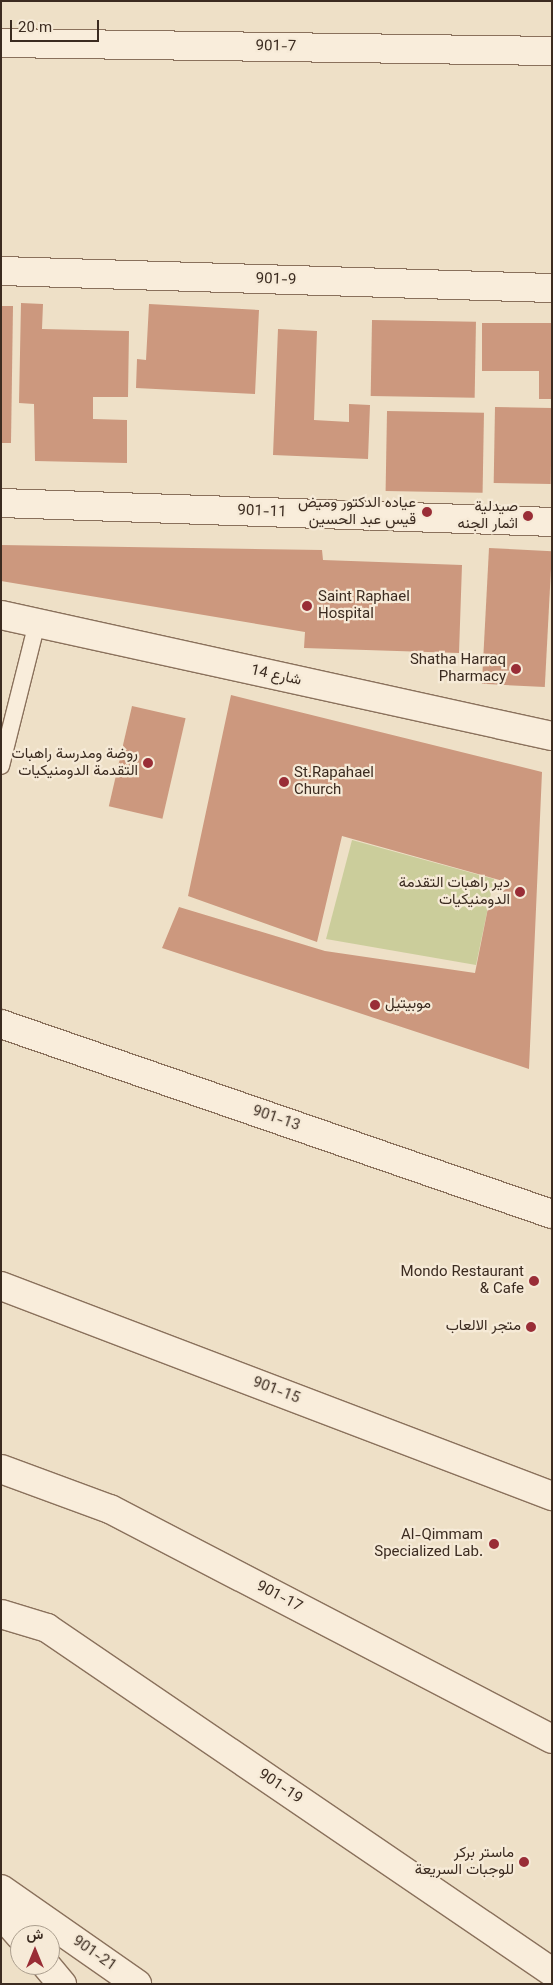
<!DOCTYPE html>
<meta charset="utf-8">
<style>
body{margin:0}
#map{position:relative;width:553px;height:1985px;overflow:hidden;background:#eee0c7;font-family:Georgia,Vazirmatn,serif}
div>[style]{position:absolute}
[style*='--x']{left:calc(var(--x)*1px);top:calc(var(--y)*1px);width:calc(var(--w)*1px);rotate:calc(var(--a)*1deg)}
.green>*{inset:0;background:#cbcd9b}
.building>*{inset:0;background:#cc987e;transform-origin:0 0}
.roads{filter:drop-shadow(1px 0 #8a715c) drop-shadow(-1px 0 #8a715c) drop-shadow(0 1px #8a715c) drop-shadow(0 -1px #8a715c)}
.service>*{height:16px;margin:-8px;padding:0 8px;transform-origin:8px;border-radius:8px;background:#f9eddb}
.minor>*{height:28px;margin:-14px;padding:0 14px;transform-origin:14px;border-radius:14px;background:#f9eddb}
.dots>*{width:14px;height:14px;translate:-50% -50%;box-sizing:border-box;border:2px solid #f6ead7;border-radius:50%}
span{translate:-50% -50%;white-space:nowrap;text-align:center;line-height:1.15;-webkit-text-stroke:4.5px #f6ead7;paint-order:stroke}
.street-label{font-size:15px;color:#3b2b20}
.poi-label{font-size:15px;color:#3b2b20}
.right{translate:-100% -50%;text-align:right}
.left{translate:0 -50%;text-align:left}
.frame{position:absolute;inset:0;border:2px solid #3b2b20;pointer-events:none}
.north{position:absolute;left:10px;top:1925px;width:50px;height:50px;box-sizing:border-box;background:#f6ead7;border:1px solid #ab9e8e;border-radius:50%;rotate:0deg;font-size:14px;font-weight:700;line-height:20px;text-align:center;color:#3b2b20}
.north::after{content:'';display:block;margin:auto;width:18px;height:22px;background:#992d36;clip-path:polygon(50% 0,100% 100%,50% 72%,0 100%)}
.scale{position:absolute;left:10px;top:20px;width:89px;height:22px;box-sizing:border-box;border:2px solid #3b2b20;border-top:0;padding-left:6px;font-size:15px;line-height:18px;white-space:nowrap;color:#3b2b20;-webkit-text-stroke:4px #f6ead7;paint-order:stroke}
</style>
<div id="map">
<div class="green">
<i style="clip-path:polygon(352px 840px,494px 879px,476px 965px,326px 939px)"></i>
</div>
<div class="building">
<i style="clip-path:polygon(21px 303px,43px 304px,42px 329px,129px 331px,128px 397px,93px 397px,93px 419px,127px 420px,127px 463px,35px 461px,34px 404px,19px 403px)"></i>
<i style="clip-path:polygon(149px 304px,259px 310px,255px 394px,136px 388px,137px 359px,146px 360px)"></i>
<i style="clip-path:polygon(1px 306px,13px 306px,11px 443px,1px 443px)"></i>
<i style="left:372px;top:320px;width:104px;height:76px;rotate:1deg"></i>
<i style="clip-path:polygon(482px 323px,552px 323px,552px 399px,539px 399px,539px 371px,482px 371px)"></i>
<i style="clip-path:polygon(278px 329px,317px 331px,314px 420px,349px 422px,349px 404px,370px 405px,368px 459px,273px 455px)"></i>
<i style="left:495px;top:407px;width:57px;height:76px;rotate:1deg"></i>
<i style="left:387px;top:411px;width:97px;height:80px;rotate:1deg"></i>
<i style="clip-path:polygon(1px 545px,322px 550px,323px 560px,462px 565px,459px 653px,304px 648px,305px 632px,1px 581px)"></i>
<i style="left:489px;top:548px;width:63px;height:136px;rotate:3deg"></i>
<i style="clip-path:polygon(231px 695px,542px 772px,529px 1069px,162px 948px,179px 907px,325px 951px,475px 973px,489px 903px,503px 903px,503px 881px,342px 836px,317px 942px,188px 896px)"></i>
<i style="left:132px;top:706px;width:55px;height:103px;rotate:13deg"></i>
</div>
<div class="roads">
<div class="service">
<i style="--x:1;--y:766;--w:147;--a:-75.9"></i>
</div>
<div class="minor">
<i style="--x:1;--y:43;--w:551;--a:0.83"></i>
<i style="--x:1;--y:271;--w:551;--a:1.77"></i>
<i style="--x:1;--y:503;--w:551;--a:1.97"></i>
<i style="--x:1;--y:615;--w:564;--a:12.39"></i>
<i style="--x:1;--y:1024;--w:583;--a:19.03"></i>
<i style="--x:1;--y:1286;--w:590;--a:20.86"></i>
<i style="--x:1;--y:1469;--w:116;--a:20.2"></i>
<i style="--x:110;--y:1509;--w:498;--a:27.5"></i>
<i style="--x:1;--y:1614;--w:48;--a:16.9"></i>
<i style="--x:47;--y:1628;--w:611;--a:34.26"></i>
<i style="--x:1;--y:1889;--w:166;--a:34.9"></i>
<i style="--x:1;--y:1914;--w:29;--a:49"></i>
<i style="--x:46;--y:1965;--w:25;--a:50"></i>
</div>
</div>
<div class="dots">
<i style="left:427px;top:512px;background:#992d36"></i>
<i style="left:528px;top:516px;background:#992d36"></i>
<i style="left:307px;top:606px;background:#992d36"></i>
<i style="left:516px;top:669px;background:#992d36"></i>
<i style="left:148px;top:763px;background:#992d36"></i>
<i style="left:284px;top:782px;background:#992d36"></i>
<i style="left:520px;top:892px;background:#992d36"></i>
<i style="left:375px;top:1005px;background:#992d36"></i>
<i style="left:534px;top:1281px;background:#992d36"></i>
<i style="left:531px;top:1327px;background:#992d36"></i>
<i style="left:494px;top:1544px;background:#992d36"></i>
<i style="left:524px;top:1862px;background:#992d36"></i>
</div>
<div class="street-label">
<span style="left:276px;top:47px;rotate:1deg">901-7</span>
<span style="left:276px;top:280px;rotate:2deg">901-9</span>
<span style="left:262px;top:512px;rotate:2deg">901-11</span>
<span style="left:276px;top:676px;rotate:12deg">شارع 14</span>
<span style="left:276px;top:1119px;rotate:19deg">901-13</span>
<span style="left:276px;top:1391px;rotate:21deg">901-15</span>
<span style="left:279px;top:1597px;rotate:28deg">901-17</span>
<span style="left:280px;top:1787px;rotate:34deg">901-19</span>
<span style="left:94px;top:1954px;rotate:35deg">901-21</span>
</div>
<div class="poi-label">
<span class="right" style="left:416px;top:512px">عياده الدكتور وميض<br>قيس عبد الحسين</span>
<span class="right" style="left:518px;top:516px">صيدلية<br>اثمار الجنه</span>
<span class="left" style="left:318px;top:606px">Saint Raphael<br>Hospital</span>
<span class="right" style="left:506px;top:669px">Shatha Harraq<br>Pharmacy</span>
<span class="right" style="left:138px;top:763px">روضة ومدرسة راهبات<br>التقدمة الدومنيكيات</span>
<span class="left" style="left:294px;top:782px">St.Rapahael<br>Church</span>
<span class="right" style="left:510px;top:892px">دير راهبات التقدمة<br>الدومنيكيات</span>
<span class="left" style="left:385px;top:1005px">موبيتيل</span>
<span class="right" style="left:524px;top:1281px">Mondo Restaurant<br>&amp; Cafe</span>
<span class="right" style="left:521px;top:1327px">متجر الالعاب</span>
<span class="right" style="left:483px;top:1544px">Al-Qimmam<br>Specialized Lab.</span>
<span class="right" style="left:514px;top:1862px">ماستر بركر<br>للوجبات السريعة</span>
</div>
<div class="frame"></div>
<div class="north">ش</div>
<div class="scale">20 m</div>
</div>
